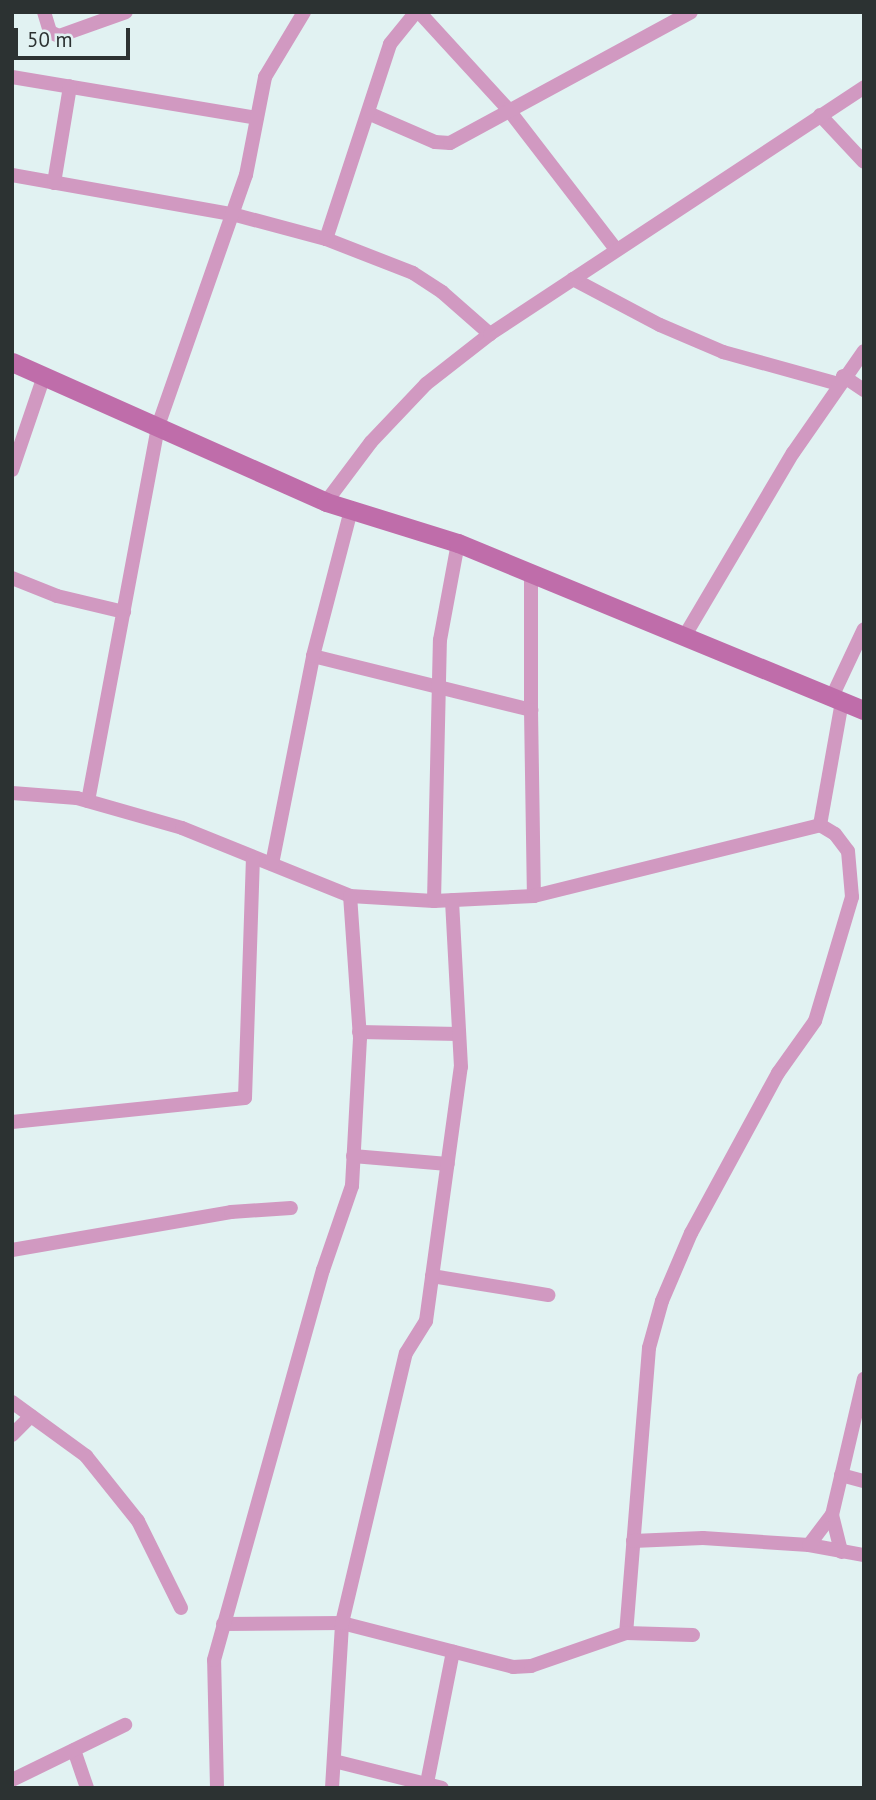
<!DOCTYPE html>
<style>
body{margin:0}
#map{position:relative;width:876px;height:1800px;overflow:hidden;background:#e1f2f2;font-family:"PT Sans",sans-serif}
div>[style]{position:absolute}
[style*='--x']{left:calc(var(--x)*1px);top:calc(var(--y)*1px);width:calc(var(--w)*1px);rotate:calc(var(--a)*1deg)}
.street>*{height:14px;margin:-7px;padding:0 7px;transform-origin:7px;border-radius:7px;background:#d199c1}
.secondary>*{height:19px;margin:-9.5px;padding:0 9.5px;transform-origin:9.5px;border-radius:9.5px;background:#bf6daa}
span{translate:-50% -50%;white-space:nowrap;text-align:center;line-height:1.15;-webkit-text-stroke:5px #e1f2f2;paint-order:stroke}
.frame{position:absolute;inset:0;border:14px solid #2c3232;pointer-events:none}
.scale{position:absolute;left:14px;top:28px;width:116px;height:32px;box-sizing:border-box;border:4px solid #2c3232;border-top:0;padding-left:9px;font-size:21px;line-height:24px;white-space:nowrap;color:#2c3232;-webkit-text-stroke:5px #e1f2f2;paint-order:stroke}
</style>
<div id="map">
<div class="street">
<i style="--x:44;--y:12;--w:21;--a:73"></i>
<i style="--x:50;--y:32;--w:10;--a:24"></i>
<i style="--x:59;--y:36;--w:71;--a:-19.7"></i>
<i style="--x:419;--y:12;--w:132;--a:47.5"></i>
<i style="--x:508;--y:109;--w:177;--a:52.4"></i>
<i style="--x:12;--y:77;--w:248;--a:9.5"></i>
<i style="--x:368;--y:113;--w:73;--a:23.4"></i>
<i style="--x:435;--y:142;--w:15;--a:4"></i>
<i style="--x:450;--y:143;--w:274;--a:-28.5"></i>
<i style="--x:820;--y:115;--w:64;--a:46.9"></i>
<i style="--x:12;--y:175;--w:223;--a:10.1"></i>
<i style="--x:232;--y:214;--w:97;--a:14.9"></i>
<i style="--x:326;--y:239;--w:93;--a:21.3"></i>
<i style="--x:413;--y:273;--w:35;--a:33"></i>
<i style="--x:442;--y:292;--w:64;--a:41.2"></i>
<i style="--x:54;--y:183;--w:98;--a:-80.6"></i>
<i style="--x:326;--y:239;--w:205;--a:-71.8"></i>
<i style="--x:390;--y:44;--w:41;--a:-50.9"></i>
<i style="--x:573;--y:279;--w:98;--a:27.9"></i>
<i style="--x:660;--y:325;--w:69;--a:23.2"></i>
<i style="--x:723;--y:352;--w:119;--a:15.5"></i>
<i style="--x:843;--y:376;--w:25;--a:34"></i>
<i style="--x:12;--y:470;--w:99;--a:-71.2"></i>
<i style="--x:326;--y:502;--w:75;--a:-53.1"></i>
<i style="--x:371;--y:442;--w:80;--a:-46.5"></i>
<i style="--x:426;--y:384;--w:81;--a:-38"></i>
<i style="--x:490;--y:334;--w:448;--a:-33.4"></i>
<i style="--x:12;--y:578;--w:48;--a:21.8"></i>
<i style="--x:57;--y:596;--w:69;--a:13.4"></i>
<i style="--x:684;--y:637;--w:214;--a:-59.4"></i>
<i style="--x:793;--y:453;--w:124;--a:-55.2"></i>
<i style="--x:313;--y:656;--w:225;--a:13.9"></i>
<i style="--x:531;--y:710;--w:137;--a:-90"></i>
<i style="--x:831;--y:699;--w:77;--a:-64.8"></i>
<i style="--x:531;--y:710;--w:186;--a:89.1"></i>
<i style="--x:12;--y:793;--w:65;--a:4.4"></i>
<i style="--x:77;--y:798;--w:109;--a:15.9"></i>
<i style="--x:182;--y:828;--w:181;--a:22"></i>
<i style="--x:350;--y:896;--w:84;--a:3.4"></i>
<i style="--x:434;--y:901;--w:100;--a:-2.9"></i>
<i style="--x:534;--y:896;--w:295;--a:-13.9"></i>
<i style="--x:820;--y:825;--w:17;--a:31"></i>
<i style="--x:835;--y:834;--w:21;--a:53"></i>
<i style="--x:848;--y:851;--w:46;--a:85"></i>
<i style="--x:852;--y:897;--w:129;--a:106.6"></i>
<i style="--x:815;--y:1021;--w:64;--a:125.4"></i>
<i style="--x:778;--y:1073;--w:182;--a:118.5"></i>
<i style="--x:691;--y:1233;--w:74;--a:113.1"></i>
<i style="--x:662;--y:1301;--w:49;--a:105.5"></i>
<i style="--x:649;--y:1348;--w:286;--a:94.6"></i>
<i style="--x:88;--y:801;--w:381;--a:-79.4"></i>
<i style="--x:158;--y:426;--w:266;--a:-70.7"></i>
<i style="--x:246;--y:175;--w:100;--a:-79"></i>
<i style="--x:265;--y:77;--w:76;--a:-59"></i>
<i style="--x:820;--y:825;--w:125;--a:-79.9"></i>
<i style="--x:272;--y:864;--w:212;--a:-78.8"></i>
<i style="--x:313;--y:656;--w:151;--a:-75.4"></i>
<i style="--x:434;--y:901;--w:261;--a:-88.7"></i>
<i style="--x:440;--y:640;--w:99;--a:-79.5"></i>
<i style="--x:359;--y:1032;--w:100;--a:1.1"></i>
<i style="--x:12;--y:1122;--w:234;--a:-5.9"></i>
<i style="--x:245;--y:1098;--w:241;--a:-88.1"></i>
<i style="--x:353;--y:1156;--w:95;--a:4.8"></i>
<i style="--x:12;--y:1250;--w:222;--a:-9.8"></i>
<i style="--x:231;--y:1212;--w:60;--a:-3.8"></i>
<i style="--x:432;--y:1276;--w:118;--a:9.3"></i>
<i style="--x:12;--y:1402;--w:92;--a:36.1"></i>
<i style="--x:86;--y:1456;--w:83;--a:51.3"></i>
<i style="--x:138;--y:1521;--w:97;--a:63.7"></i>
<i style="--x:12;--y:1435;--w:27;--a:-45"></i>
<i style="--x:841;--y:1475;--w:24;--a:15"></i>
<i style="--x:832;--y:1515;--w:38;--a:76"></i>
<i style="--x:633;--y:1541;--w:70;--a:-2.5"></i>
<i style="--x:703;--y:1538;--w:106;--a:3.8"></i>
<i style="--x:809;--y:1545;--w:56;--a:10.3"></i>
<i style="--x:809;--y:1545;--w:38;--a:-53"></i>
<i style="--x:832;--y:1515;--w:140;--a:-76.8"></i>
<i style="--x:223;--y:1624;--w:119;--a:-0.5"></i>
<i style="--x:342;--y:1623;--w:177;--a:14.4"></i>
<i style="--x:513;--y:1667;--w:18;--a:-3"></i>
<i style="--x:531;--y:1666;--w:101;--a:-19.2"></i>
<i style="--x:626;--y:1633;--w:67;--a:1.7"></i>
<i style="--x:74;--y:1750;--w:40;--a:71.1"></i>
<i style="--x:334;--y:1761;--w:111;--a:14"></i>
<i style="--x:12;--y:1780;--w:126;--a:-26"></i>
<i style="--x:217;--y:1788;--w:128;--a:-91.3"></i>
<i style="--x:214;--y:1660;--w:405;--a:-74.4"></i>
<i style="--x:323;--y:1270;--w:89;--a:-71"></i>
<i style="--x:352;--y:1186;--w:148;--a:-86.9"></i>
<i style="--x:360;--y:1038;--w:142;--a:-94"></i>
<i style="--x:332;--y:1788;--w:165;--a:-86.5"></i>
<i style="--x:342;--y:1623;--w:277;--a:-76.7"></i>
<i style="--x:406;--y:1353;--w:38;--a:-58"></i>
<i style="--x:426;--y:1321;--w:256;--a:-82.2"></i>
<i style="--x:461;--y:1067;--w:167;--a:-93.1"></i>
<i style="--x:426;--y:1788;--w:139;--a:-78.8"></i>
</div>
<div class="secondary">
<i style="--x:12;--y:362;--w:344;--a:24"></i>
<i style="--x:326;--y:502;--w:138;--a:17.3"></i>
<i style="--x:458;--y:543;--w:439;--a:22.4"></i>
</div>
<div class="frame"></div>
<div class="scale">50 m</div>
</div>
